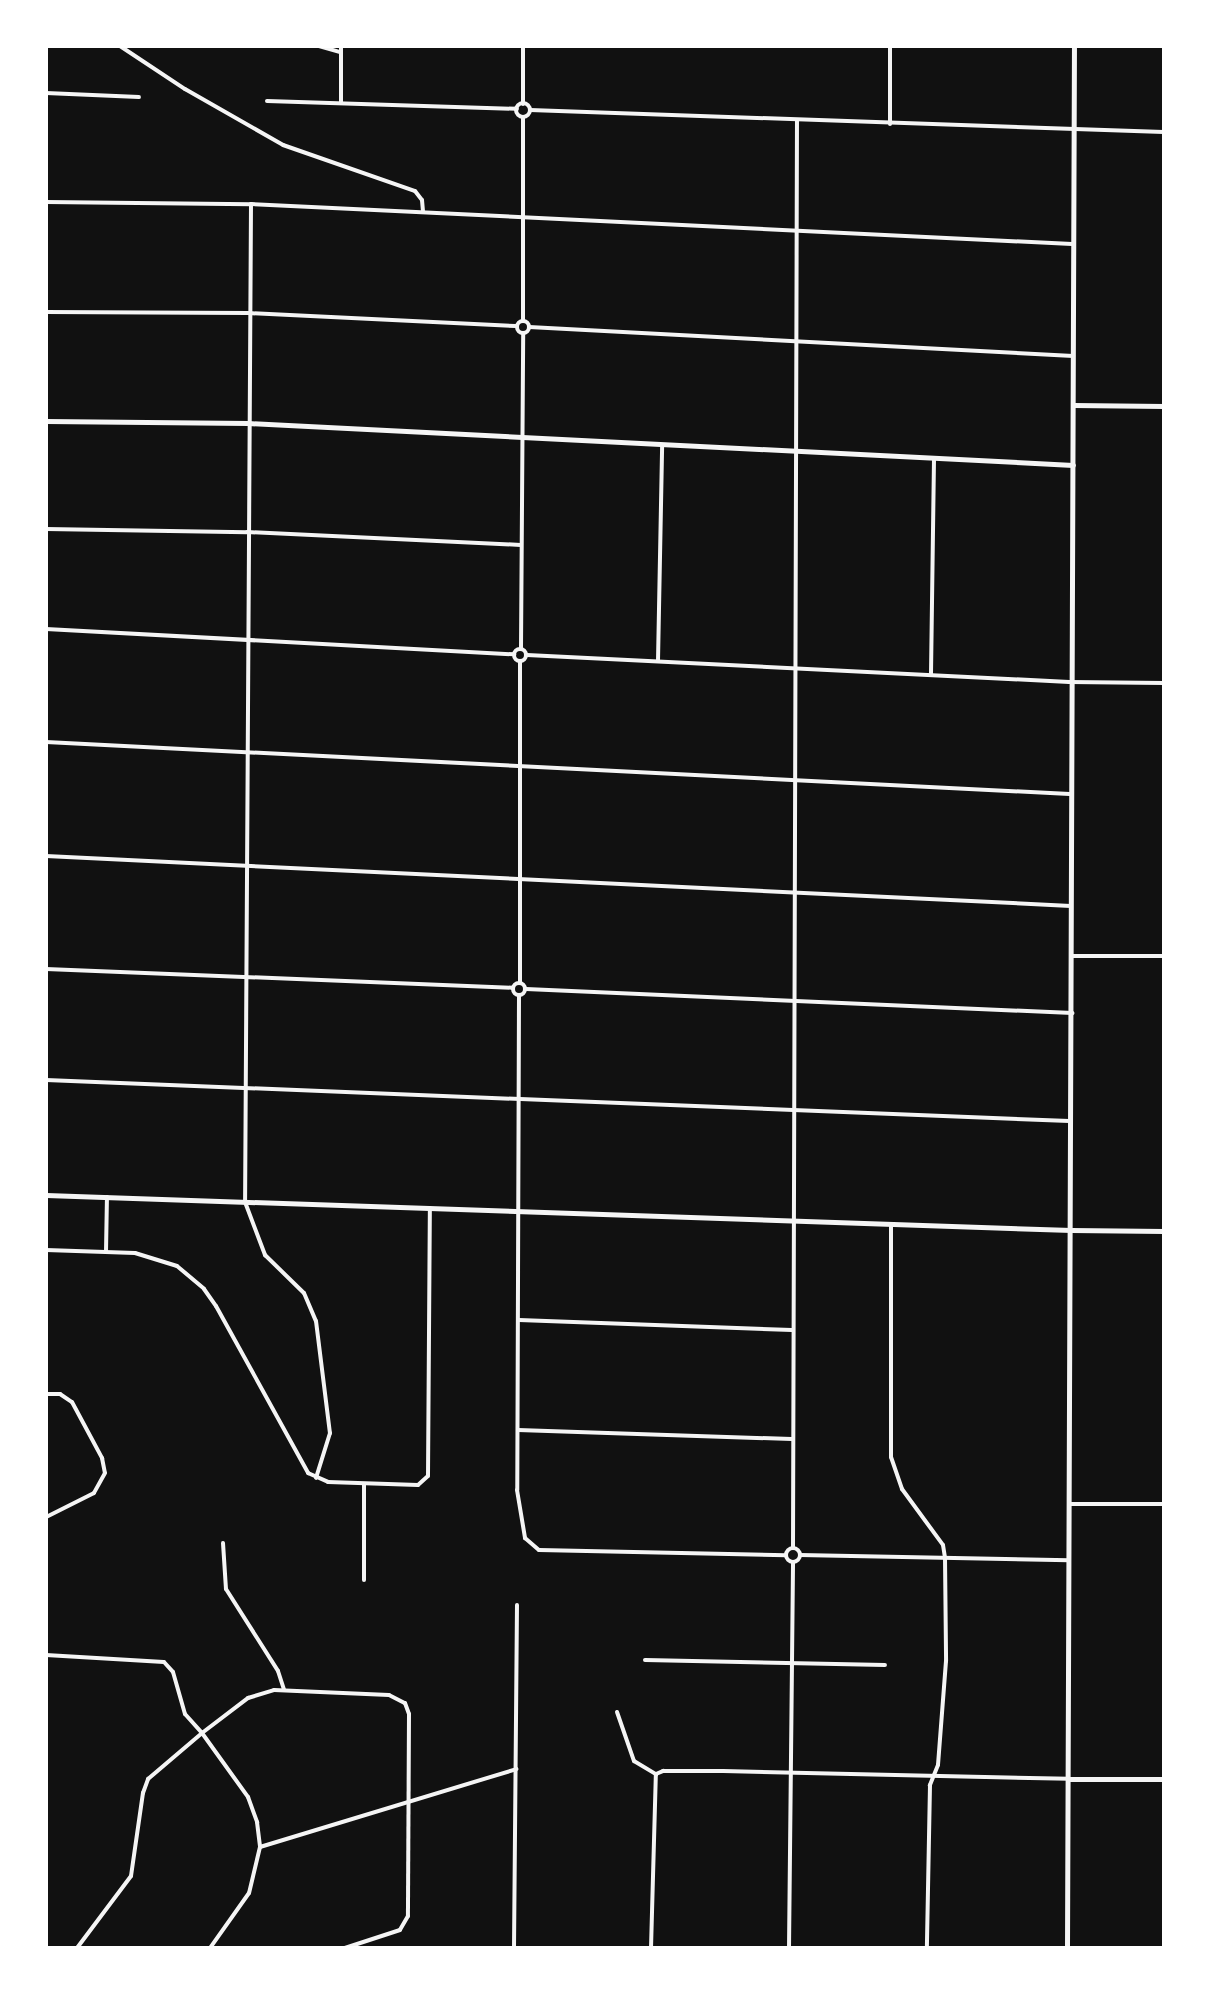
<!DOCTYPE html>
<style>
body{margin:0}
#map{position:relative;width:1210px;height:1994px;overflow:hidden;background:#111;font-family:Barlow,sans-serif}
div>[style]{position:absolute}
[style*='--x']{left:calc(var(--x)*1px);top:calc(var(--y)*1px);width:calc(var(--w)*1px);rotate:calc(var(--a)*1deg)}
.minor>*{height:4px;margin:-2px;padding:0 2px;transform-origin:2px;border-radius:2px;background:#f5f5f5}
.minor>.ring{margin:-2px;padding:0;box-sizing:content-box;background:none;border:4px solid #f5f5f5;border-radius:50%}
.tertiary>*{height:5px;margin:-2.5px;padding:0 2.5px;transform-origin:2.5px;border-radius:2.5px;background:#f5f5f5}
.secondary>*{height:5px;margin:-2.5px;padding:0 2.5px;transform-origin:2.5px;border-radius:2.5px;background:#f5f5f5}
span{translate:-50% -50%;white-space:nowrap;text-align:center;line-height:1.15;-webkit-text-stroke:7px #fff;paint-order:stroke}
.frame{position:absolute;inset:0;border:48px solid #fff;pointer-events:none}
</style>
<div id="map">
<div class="minor">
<i style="--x:120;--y:46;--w:78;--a:33.5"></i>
<i style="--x:185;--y:89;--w:113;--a:29.7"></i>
<i style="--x:283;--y:145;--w:140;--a:19.2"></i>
<i style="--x:415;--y:191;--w:11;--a:52"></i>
<i style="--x:422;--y:200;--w:11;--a:85"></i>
<i style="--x:319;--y:46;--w:22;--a:16"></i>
<i style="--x:341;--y:46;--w:56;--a:90"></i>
<i style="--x:46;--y:93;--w:93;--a:2.5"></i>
<i style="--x:267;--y:101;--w:250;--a:1.8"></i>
<i class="ring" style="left:516px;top:103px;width:10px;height:10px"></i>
<i style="--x:523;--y:104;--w:58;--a:-90"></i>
<i style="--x:530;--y:110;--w:634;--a:1.99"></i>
<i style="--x:890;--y:124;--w:78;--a:-90"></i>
<i style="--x:46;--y:202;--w:205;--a:0.6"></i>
<i style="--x:251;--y:204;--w:822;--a:2.79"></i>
<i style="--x:251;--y:204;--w:998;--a:90.34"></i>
<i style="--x:245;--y:1202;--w:57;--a:69.3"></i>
<i style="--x:265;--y:1255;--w:54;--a:44.3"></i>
<i style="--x:304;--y:1293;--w:30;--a:67"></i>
<i style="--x:316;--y:1321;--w:113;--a:82.9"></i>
<i style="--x:330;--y:1433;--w:47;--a:107.3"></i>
<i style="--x:46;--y:312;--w:202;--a:0.3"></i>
<i style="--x:248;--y:313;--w:268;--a:2.8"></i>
<i style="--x:523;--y:320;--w:203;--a:-90"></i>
<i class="ring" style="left:517px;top:321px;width:8px;height:8px"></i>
<i style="--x:529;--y:327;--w:545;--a:3.05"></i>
<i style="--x:46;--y:529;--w:201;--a:0.9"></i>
<i style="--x:247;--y:532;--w:274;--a:2.7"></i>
<i style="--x:46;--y:629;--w:469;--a:3.1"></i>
<i style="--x:521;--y:648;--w:315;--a:-89.6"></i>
<i class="ring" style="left:514px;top:649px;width:8px;height:8px"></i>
<i style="--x:527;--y:655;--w:543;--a:2.85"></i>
<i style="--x:1069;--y:682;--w:95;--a:0.6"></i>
<i style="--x:658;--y:661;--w:216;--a:-88.9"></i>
<i style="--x:931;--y:674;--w:216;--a:-89.2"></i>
<i style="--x:46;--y:742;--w:1025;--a:2.91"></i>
<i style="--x:46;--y:856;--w:1026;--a:2.79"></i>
<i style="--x:1071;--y:956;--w:93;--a:0"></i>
<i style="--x:46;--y:969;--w:467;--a:2.3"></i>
<i style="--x:520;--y:982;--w:321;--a:-90"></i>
<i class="ring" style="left:513px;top:983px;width:8px;height:8px"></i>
<i style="--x:526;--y:989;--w:547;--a:2.52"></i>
<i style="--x:519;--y:995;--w:495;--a:90.2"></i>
<i style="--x:517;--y:1490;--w:49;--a:80.5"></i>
<i style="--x:525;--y:1538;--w:18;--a:41"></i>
<i style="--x:539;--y:1550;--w:247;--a:1.2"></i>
<i style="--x:46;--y:1080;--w:1024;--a:2.3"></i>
<i style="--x:891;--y:1224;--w:233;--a:90"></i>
<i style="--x:891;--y:1457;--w:34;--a:71"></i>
<i style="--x:902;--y:1489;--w:69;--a:53.8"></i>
<i style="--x:943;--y:1545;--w:13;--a:81"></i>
<i style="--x:945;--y:1558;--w:103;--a:89.4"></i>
<i style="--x:946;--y:1661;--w:104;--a:94.4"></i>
<i style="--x:938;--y:1765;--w:22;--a:112"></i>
<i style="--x:930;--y:1785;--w:163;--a:91.1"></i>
<i style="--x:46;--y:1250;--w:89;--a:1.9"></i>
<i style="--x:135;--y:1253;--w:44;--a:17.2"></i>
<i style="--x:177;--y:1266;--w:35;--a:40"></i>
<i style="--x:204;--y:1289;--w:21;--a:55"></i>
<i style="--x:216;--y:1306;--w:191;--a:61.1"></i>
<i style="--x:308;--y:1473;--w:22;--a:24"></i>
<i style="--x:328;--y:1482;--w:90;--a:1.9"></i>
<i style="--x:418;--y:1485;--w:13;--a:-42"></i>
<i style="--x:428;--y:1476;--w:268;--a:-89.6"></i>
<i style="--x:106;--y:1252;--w:55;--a:-89"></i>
<i style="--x:519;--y:1320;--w:273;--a:2.1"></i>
<i style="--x:46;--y:1394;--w:14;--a:0"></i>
<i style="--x:60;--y:1394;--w:14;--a:34"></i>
<i style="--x:72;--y:1402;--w:64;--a:61.8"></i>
<i style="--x:102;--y:1458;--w:15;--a:79"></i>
<i style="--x:105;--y:1473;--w:23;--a:119"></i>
<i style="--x:94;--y:1493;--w:54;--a:153.4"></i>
<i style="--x:518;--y:1430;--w:274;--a:1.9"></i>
<i style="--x:1070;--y:1504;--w:94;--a:0"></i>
<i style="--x:223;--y:1543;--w:46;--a:86.3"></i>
<i style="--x:226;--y:1589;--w:97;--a:57.6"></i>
<i style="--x:278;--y:1671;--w:20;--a:72"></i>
<i style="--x:793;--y:1548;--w:1428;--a:-89.84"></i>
<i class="ring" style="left:786px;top:1548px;width:10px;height:10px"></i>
<i style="--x:800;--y:1555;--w:269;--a:1.1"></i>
<i style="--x:364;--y:1580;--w:96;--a:-90"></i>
<i style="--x:46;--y:1655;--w:118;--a:3.4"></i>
<i style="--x:164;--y:1662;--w:13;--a:48"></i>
<i style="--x:173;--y:1672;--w:44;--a:74.1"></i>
<i style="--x:185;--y:1714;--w:25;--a:48"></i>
<i style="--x:202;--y:1733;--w:58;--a:-37.3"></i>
<i style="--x:248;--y:1698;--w:27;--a:-17"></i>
<i style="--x:274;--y:1690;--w:115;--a:2.5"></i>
<i style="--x:389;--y:1695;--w:18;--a:27"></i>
<i style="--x:405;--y:1703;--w:12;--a:70"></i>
<i style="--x:409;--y:1714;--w:202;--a:90.3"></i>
<i style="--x:408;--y:1916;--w:16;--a:120"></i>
<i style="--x:400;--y:1930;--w:58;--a:161.9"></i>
<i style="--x:645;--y:1660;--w:240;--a:1.2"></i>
<i style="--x:617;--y:1712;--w:52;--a:70.9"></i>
<i style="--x:634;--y:1761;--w:26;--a:31"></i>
<i style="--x:656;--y:1774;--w:8;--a:-23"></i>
<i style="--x:663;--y:1771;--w:60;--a:0"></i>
<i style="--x:723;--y:1771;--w:346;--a:1.3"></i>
<i style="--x:260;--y:1847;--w:268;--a:-16.9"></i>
<i style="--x:77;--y:1948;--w:90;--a:-53.1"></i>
<i style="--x:131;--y:1876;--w:84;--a:-81.8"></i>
<i style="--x:143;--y:1793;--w:15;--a:-70"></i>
<i style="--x:148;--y:1779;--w:71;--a:-40.4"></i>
<i style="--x:202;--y:1733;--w:79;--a:54.3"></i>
<i style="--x:248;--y:1797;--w:27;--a:70"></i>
<i style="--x:257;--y:1822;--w:25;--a:83"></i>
<i style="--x:260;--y:1847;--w:47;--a:103.4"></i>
<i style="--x:249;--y:1893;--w:67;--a:125.3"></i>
<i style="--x:514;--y:1948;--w:343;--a:-89.5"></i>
<i style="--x:651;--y:1948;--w:174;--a:-88.4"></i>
<i style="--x:789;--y:1948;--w:386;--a:-89.4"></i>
</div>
<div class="tertiary">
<i style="--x:1073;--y:405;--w:91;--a:0.6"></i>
<i style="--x:46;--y:421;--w:202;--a:0.6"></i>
<i style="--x:248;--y:423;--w:826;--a:2.91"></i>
<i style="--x:1071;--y:1230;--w:93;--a:0.6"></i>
<i style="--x:1069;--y:1779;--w:95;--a:0"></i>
</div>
<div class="secondary">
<i style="--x:46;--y:1195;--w:1026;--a:1.96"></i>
<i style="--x:1067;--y:1948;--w:1902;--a:-89.79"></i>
</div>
<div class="frame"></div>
</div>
